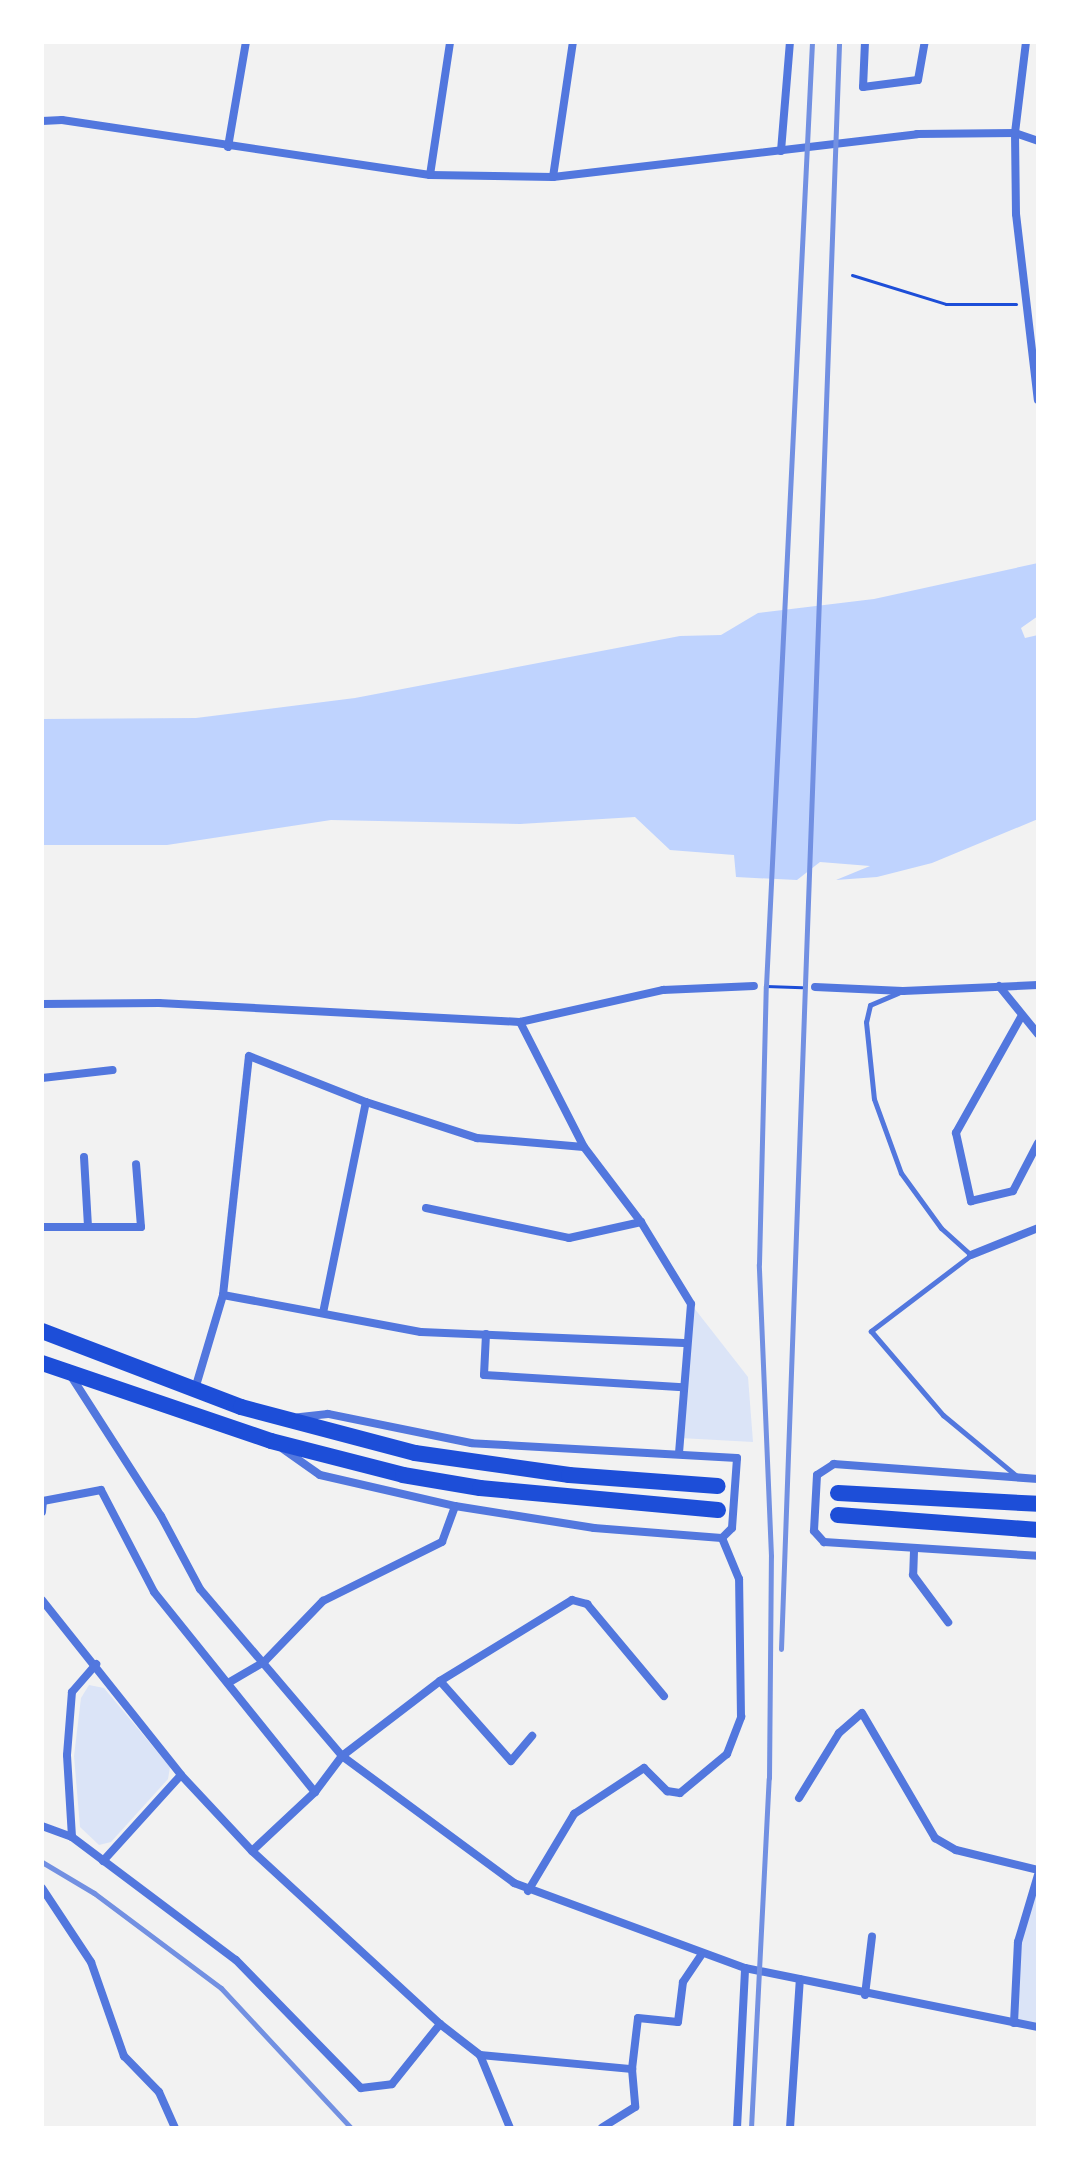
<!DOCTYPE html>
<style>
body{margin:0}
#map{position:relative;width:1080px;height:2170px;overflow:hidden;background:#f2f2f2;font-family:Figtree,sans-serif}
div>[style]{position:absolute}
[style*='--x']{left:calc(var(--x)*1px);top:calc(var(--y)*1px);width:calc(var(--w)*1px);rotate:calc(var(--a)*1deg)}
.green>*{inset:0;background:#dbe4f7}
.water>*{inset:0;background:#bfd3fe}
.path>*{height:3px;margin:-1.5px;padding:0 1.5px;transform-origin:1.5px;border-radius:1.5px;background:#1d4ed8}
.service>*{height:5px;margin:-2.5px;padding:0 2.5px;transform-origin:2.5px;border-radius:2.5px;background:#5277de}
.minor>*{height:8px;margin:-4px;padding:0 4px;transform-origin:4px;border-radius:4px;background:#5277de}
.trunk>*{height:16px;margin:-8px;padding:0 8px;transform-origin:8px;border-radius:8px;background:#1d4ed8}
.rail>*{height:5px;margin:-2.5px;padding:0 2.5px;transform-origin:2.5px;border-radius:2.5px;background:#7290e2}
span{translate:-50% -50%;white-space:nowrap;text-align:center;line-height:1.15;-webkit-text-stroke:6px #fff;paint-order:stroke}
.frame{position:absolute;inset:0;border:44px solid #fff;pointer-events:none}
</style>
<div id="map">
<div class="green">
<i style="clip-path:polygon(691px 1304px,748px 1377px,753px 1442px,680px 1438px)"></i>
<i style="clip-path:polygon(89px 1685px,104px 1688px,170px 1767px,168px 1779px,111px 1842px,99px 1845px,80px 1827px,74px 1756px,81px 1698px)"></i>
<i style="clip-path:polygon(1038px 1875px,1038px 2027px,1014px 2023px,1018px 1942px)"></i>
</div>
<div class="water">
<i style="clip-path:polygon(1038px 563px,1038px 616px,1021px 628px,1025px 638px,1038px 635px,1038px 819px,932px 863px,877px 877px,836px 880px,870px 866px,820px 862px,797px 880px,736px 877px,734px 855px,670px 850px,635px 817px,520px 824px,331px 820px,167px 845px,42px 845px,42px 719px,196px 718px,355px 698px,680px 636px,721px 635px,758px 613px,874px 599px)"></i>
</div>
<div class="path">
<i style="--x:852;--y:275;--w:98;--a:17.1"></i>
<i style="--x:946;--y:304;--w:70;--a:0"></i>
<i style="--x:766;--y:986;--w:36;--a:2"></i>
</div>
<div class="service">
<i style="--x:898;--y:993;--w:30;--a:157"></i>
<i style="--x:870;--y:1005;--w:17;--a:103"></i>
<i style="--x:866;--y:1022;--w:77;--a:84.1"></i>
<i style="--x:874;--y:1099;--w:79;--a:70"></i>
<i style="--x:901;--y:1173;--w:68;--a:54"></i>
<i style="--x:941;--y:1228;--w:40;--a:42"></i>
<i style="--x:971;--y:1255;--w:126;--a:142.8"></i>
<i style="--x:871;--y:1331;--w:111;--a:49.4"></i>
<i style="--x:943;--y:1415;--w:97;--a:39.6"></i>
</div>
<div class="minor">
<i style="--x:865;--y:42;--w:45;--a:92.5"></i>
<i style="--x:863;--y:87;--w:55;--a:-7.3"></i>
<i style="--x:918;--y:80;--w:39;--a:-80"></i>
<i style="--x:1026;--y:42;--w:92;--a:96.9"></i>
<i style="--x:1015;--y:133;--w:81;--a:89.3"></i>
<i style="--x:1016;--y:214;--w:187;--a:83.3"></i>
<i style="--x:42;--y:121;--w:20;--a:-3"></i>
<i style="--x:62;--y:120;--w:372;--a:8.5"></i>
<i style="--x:430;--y:175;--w:123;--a:0.9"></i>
<i style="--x:553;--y:177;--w:367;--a:-6.7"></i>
<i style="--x:917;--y:134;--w:98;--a:-0.6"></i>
<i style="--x:1015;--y:133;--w:24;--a:19"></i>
<i style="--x:228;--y:147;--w:107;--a:-80.3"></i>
<i style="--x:781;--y:151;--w:109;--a:-85.3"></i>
<i style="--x:430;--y:175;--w:134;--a:-81.4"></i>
<i style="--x:553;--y:177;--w:136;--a:-81.6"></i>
<i style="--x:999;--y:986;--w:62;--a:50.9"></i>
<i style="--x:815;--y:987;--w:88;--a:2.6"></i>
<i style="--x:903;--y:991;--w:135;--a:-2.5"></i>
<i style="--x:42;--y:1004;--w:117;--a:-0.5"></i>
<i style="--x:159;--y:1003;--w:361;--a:3"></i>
<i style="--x:520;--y:1022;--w:147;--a:-12.6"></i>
<i style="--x:663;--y:990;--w:91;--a:-2.5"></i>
<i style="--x:1021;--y:1017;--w:133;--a:119.3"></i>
<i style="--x:956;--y:1133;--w:70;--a:77.6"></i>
<i style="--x:971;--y:1201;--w:43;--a:-13.4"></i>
<i style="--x:1013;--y:1191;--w:54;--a:-62.5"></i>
<i style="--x:520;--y:1022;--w:140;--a:62.9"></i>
<i style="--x:584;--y:1147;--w:94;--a:52.8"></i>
<i style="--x:641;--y:1222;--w:96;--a:58.6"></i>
<i style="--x:691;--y:1304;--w:149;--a:94.6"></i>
<i style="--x:42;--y:1078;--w:71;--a:-6.4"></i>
<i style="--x:84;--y:1157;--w:70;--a:86.7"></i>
<i style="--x:426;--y:1208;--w:146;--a:11.8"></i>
<i style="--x:569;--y:1238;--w:74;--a:-12.5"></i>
<i style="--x:42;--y:1227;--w:99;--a:0"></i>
<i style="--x:141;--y:1227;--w:63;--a:-94.5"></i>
<i style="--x:971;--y:1255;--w:72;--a:-21.9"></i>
<i style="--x:223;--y:1295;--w:201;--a:10.6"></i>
<i style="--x:421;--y:1332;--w:263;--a:2.4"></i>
<i style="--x:323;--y:1313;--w:215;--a:-78.5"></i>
<i style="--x:486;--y:1334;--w:41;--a:92.8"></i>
<i style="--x:484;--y:1375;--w:199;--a:3.5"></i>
<i style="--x:71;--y:1376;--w:166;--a:57.3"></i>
<i style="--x:161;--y:1516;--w:83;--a:61.9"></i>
<i style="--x:200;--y:1589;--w:219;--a:49.6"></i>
<i style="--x:342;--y:1756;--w:214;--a:36.4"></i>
<i style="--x:514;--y:1883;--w:246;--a:20.2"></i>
<i style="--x:745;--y:1968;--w:299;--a:11.4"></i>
<i style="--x:195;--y:1389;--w:98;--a:-73.4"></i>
<i style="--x:223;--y:1295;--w:240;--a:-83.8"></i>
<i style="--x:249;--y:1056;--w:126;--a:21.5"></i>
<i style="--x:366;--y:1102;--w:117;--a:18"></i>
<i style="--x:477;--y:1138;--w:107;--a:4.8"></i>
<i style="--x:283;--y:1449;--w:45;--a:35.1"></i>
<i style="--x:320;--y:1475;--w:139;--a:12.9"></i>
<i style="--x:455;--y:1506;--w:141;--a:9"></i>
<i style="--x:594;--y:1528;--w:128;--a:4.5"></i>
<i style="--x:722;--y:1538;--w:14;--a:-45"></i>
<i style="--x:732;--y:1528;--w:70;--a:-85.9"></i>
<i style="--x:737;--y:1458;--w:266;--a:-176.8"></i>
<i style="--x:471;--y:1443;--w:146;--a:-168.5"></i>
<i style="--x:328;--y:1414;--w:30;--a:174"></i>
<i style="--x:1038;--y:1479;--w:205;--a:-175.8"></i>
<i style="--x:834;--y:1464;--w:20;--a:147"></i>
<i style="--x:817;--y:1475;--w:56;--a:93.1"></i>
<i style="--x:814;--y:1531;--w:15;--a:48"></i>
<i style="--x:824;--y:1542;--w:214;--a:3.7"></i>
<i style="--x:42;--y:1512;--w:11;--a:-85"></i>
<i style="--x:43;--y:1501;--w:59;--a:-10.7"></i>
<i style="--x:101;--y:1490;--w:115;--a:62.5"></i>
<i style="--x:154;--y:1592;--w:257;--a:51.2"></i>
<i style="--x:315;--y:1792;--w:86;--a:136.9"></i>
<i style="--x:914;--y:1551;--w:24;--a:92"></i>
<i style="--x:913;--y:1575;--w:59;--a:53.3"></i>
<i style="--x:42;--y:1600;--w:223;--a:51.5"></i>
<i style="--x:181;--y:1775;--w:104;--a:46.9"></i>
<i style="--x:252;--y:1851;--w:255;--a:42.6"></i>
<i style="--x:440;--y:2024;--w:51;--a:37.8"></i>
<i style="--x:480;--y:2055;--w:153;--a:5.3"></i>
<i style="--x:632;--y:2069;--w:38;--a:85"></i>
<i style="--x:635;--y:2107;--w:39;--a:148"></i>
<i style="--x:440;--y:1681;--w:107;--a:48.4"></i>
<i style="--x:511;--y:1761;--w:33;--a:-50"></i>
<i style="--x:228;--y:1683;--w:42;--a:-30.3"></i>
<i style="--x:264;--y:1662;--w:85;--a:-46"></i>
<i style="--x:323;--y:1601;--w:133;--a:-26.4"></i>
<i style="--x:442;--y:1542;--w:38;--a:-70"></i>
<i style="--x:315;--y:1792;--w:45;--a:-53.1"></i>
<i style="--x:342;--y:1756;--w:123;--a:-37.4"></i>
<i style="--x:440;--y:1681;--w:155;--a:-31.5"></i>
<i style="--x:572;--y:1600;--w:16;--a:15"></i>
<i style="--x:587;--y:1604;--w:120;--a:50.1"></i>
<i style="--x:799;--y:1798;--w:76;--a:-58.4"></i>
<i style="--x:839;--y:1733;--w:30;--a:-41"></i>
<i style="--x:862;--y:1713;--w:145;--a:59.7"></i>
<i style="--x:935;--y:1838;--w:24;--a:30"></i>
<i style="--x:956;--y:1850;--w:84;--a:13.7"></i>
<i style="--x:42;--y:1826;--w:32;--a:20"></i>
<i style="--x:72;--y:1837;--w:205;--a:36.9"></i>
<i style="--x:236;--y:1960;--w:179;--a:45.7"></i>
<i style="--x:361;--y:2088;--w:31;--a:-7"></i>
<i style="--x:392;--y:2084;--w:77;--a:-51.3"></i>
<i style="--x:72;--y:1837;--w:82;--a:-93.5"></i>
<i style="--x:67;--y:1755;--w:63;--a:-85.5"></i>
<i style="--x:72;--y:1692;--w:37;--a:-49"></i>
<i style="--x:103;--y:1861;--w:116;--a:-47.8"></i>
<i style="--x:42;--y:1888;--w:89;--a:56.5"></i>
<i style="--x:91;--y:1962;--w:100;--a:70.7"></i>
<i style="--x:124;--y:2056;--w:50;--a:45.8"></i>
<i style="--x:159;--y:2092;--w:39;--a:66"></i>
<i style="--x:528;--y:1891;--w:90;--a:-59.1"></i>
<i style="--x:574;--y:1814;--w:84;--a:-33.3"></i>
<i style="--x:644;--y:1768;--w:33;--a:45"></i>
<i style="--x:667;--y:1791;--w:13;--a:9"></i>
<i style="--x:680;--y:1793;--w:61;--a:-39.7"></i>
<i style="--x:727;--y:1754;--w:40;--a:-69"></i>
<i style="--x:741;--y:1717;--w:138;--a:-90.8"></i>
<i style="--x:739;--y:1579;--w:44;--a:-112.5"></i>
<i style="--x:865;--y:1995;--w:59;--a:-83.2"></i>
<i style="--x:1014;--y:2023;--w:81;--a:-87.2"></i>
<i style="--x:1018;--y:1942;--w:70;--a:-73.4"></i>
<i style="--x:480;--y:2055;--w:79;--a:67.7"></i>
<i style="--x:632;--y:2069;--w:51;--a:-83.3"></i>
<i style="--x:638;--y:2018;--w:40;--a:5.7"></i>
<i style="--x:678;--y:2022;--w:40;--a:-82.9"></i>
<i style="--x:683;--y:1982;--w:32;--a:-56"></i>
<i style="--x:737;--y:2128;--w:160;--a:-87.1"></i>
<i style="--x:790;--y:2128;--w:149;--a:-86.2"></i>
</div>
<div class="trunk">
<i style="--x:42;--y:1331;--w:213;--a:20.9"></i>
<i style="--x:241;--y:1407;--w:180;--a:14.8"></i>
<i style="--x:415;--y:1453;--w:156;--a:8.1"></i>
<i style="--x:569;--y:1475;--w:149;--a:4.2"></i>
<i style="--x:42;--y:1363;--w:242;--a:18.8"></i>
<i style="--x:271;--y:1441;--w:136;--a:14.4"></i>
<i style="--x:403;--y:1475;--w:78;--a:9.6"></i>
<i style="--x:480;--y:1488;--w:239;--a:5.3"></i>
<i style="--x:838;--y:1493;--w:200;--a:3.1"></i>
<i style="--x:838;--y:1515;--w:201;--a:4.3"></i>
</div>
<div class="rail">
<i style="--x:781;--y:1649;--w:1608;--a:-87.93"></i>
<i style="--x:42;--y:1862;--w:61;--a:30.8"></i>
<i style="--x:94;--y:1893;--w:159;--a:36.8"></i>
<i style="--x:221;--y:1988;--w:191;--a:47.1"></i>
<i style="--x:751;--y:2128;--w:350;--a:-87.1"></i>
<i style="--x:769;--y:1778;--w:222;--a:-89.5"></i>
<i style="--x:771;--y:1556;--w:292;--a:-92.4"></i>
<i style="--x:759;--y:1264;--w:278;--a:-88.6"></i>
<i style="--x:766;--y:986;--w:945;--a:-87.21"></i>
</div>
<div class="frame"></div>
</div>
